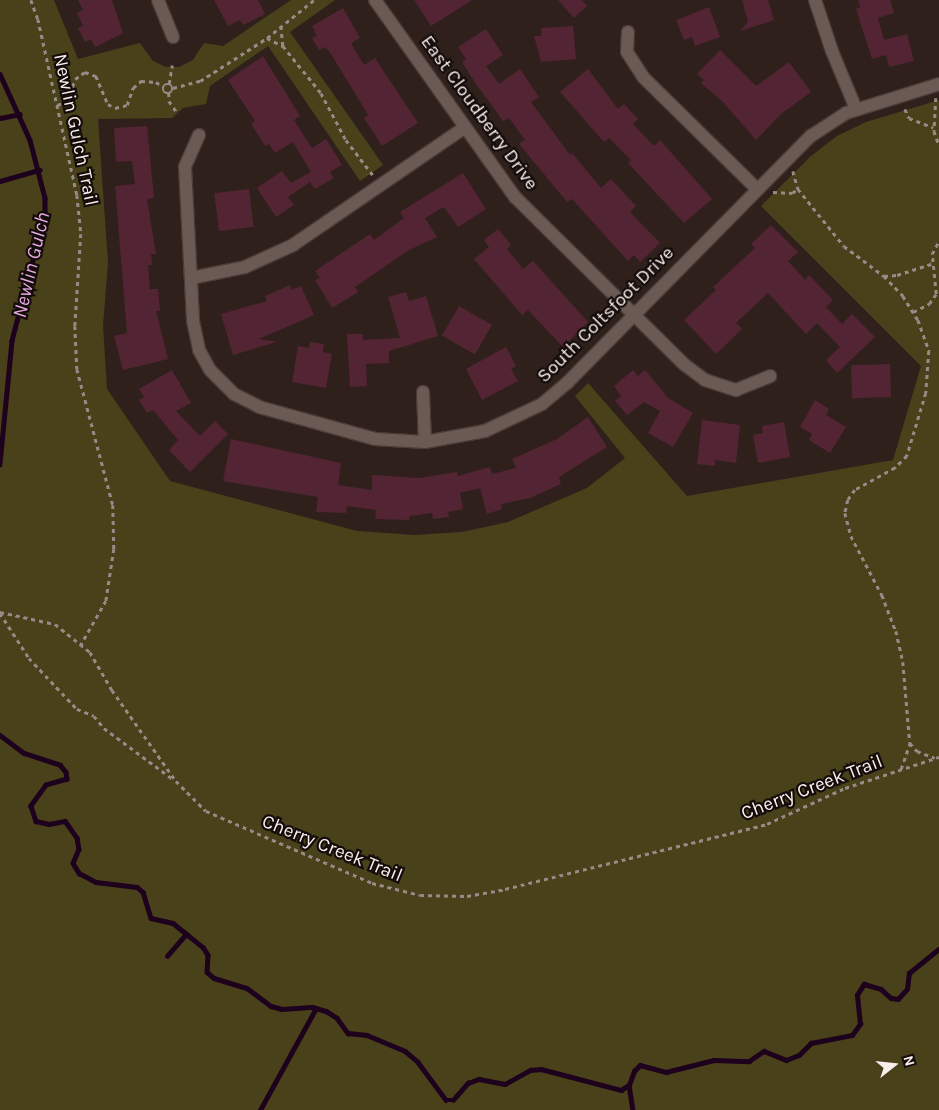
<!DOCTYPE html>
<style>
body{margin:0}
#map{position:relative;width:939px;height:1110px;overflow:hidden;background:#30201c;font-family:Karla,sans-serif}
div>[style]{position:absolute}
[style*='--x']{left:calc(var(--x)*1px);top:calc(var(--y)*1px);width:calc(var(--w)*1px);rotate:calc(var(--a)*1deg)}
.green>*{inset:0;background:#48411a}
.stream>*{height:4.5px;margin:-2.25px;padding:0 2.25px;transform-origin:2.25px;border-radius:2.25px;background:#1d011d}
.building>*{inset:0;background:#532433;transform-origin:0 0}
.path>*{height:2.5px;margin-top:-1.25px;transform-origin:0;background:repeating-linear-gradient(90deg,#988a87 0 4px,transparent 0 8px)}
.path>.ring{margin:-1.25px;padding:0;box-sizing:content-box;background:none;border:2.5px solid #988a87;border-radius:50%}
.roads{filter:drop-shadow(1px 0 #493c39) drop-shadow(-1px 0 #493c39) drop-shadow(0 1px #493c39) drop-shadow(0 -1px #493c39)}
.minor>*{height:12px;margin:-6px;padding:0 6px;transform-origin:6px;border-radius:6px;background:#6b5954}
span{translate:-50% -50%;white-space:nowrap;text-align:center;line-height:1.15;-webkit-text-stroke:4.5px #130c0a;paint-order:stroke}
.street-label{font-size:19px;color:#faefec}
.water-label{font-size:20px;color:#e5a9e0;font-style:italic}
.north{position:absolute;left:869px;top:1040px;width:50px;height:50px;-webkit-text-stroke:4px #130c0a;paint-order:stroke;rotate:74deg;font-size:14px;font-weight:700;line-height:20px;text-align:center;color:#faefec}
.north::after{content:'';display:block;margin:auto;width:18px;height:22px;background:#faefec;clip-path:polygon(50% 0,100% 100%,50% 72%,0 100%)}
</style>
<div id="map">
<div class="green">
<i style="clip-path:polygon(0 0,54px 0,78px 59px,140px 43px,153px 61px,166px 67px,179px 67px,193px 60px,204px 43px,223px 46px,291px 0,335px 0,290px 32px,383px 165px,360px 181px,268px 46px,210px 86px,206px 104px,183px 108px,172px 118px,98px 119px,108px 263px,103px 325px,107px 389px,170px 481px,357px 531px,415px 535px,462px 532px,508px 522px,587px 488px,625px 458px,575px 396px,588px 383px,687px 496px,893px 460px,921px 366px,761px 206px,811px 156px,837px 136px,866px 122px,939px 100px,939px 1110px,0 1110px)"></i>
</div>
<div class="stream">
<i style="--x:0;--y:74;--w:72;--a:65.6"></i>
<i style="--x:30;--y:140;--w:60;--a:75.5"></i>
<i style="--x:45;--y:198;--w:16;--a:90"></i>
<i style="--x:45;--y:214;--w:131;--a:104.6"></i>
<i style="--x:12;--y:341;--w:124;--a:95.6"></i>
<i style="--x:0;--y:118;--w:20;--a:-11"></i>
<i style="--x:0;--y:181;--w:41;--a:-15.8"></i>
<i style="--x:0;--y:735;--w:30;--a:37"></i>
<i style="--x:24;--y:753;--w:38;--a:18"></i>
<i style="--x:60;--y:765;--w:9;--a:49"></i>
<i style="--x:66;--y:772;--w:7;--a:82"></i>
<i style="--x:67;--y:779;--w:22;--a:164"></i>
<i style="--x:46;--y:785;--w:26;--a:126"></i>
<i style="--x:31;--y:806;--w:16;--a:72"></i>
<i style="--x:36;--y:821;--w:13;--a:13"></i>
<i style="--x:49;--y:824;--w:16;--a:-11"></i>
<i style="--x:65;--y:821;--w:5;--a:53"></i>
<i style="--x:68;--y:825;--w:16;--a:55"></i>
<i style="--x:77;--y:838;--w:11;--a:80"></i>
<i style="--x:79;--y:849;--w:15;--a:113"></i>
<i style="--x:73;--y:863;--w:12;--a:59"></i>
<i style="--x:79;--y:873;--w:19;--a:28"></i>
<i style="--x:96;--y:882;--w:41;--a:7"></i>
<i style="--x:137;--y:887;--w:8;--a:40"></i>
<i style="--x:143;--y:892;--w:27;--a:73"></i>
<i style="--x:151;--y:918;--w:23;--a:13"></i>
<i style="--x:173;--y:923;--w:38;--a:39"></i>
<i style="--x:203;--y:947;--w:9;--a:58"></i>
<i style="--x:208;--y:955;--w:17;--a:93"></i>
<i style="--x:207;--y:972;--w:9;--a:41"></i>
<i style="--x:214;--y:978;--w:34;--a:17"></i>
<i style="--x:247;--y:988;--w:30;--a:37"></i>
<i style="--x:271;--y:1006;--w:11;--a:15"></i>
<i style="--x:282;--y:1009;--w:30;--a:-4"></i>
<i style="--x:312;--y:1007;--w:15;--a:16"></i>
<i style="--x:326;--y:1011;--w:13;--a:32"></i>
<i style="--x:337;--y:1018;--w:19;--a:54"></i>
<i style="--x:348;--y:1033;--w:19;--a:6"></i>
<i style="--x:367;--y:1035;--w:41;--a:22.8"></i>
<i style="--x:405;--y:1051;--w:17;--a:40"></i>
<i style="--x:418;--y:1062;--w:47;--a:53.6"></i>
<i style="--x:446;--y:1100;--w:7;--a:0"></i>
<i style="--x:453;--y:1100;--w:23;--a:-49"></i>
<i style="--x:468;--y:1083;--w:12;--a:-20"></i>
<i style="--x:479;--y:1079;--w:26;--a:11"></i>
<i style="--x:505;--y:1084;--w:29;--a:-29"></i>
<i style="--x:530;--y:1070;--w:11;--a:-5"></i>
<i style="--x:541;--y:1069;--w:83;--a:14.7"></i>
<i style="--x:621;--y:1090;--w:9;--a:-32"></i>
<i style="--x:629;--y:1085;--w:15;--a:-70"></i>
<i style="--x:634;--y:1071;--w:8;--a:-45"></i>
<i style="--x:640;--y:1065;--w:27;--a:15"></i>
<i style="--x:666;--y:1072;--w:49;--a:-14"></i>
<i style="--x:714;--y:1060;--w:35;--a:2"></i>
<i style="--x:749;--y:1061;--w:18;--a:-34"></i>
<i style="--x:764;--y:1051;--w:24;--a:22"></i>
<i style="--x:786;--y:1060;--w:14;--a:-21"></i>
<i style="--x:799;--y:1055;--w:17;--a:-45"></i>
<i style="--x:811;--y:1043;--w:42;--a:-11"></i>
<i style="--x:852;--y:1035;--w:14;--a:-54"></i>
<i style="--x:860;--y:1024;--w:29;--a:-96"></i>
<i style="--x:857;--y:995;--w:13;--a:-58"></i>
<i style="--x:864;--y:984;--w:18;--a:16"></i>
<i style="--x:881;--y:989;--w:13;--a:42"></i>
<i style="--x:891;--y:998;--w:7;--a:8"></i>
<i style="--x:898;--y:999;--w:13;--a:-48"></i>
<i style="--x:907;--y:989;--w:16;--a:-83"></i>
<i style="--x:909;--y:973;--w:38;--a:-39"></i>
<i style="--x:167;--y:956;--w:29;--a:-49"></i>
<i style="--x:629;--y:1085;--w:25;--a:81"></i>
<i style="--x:260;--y:1110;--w:116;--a:-61.2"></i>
</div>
<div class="building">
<i style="clip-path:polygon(78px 0,112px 0,123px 33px,95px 47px,91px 39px,85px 42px,78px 28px,83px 26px,77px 13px,83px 10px)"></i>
<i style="clip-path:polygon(214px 0,258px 0,265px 14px,243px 25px,240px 20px,228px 26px)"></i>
<i style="clip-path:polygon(414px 0,472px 0,431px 26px)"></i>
<i style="clip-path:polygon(558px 0,582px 0,587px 6px,574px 18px)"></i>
<i style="clip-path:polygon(742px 0,768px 0,774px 20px,740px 31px,748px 22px)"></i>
<i style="clip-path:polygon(858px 0,890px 0,894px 13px,878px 18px,884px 40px,907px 34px,914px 61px,889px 67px,886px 55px,872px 59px,856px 9px,860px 7px)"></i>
<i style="clip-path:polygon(709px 7px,720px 37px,695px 46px,692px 37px,684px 40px,676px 20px)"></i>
<i style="clip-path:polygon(343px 8px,360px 38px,351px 43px,364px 65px,375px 58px,418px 123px,382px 146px,364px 118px,368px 115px,331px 54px,325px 47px,319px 50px,312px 38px,317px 36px,312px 26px)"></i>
<i style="clip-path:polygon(573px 26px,576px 59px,541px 62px,534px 36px,541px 36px,541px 28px)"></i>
<i style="clip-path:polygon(486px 29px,503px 55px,486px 66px,499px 84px,520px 69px,539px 97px,531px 102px,570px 155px,572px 153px,601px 188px,611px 179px,636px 206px,630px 212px,660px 243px,640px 262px,634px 255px,628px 261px,572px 199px,567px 202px,519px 144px,525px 140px,509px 118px,503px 121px,474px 81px,462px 62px,466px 59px,458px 47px)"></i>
<i style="clip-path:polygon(720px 50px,756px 86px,789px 62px,811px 92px,781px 114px,756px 140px,723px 102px,701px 83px,704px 80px,697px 74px)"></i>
<i style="clip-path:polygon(263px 56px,300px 116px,294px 120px,312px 148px,326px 139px,342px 165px,330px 172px,334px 178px,315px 189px,310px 182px,288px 197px,294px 205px,276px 217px,257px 188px,282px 171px,291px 183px,311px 172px,293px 142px,275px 153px,269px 144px,265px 146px,251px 124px,255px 121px,228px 80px)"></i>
<i style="clip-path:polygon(588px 69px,618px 109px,624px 104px,638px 119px,633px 124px,654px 146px,660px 140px,712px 199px,684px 223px,628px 163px,631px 160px,609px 138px,604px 142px,560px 92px)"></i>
<i style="clip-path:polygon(147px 126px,154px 198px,147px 199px,156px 254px,151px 254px,152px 265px,148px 265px,150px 289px,158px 289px,160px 311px,156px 311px,168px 359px,123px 370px,114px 336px,127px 333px,115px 186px,135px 184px,132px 161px,116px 162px,114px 128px)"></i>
<i style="clip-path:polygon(463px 173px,486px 209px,458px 227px,444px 207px,425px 218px,437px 237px,409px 250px,355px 287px,358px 292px,332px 308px,315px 280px,320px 278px,315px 271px,370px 234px,374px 240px,404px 218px,400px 212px)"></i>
<i style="left:249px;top:189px;width:38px;height:35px;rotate:83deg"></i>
<i style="clip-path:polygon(771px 225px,798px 252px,788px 261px,805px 280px,809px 275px,833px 300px,826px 307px,842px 324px,852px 314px,875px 337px,837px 373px,826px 360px,840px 347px,817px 323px,806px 334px,768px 293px,736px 323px,742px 329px,716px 354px,684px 320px,716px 290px,713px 287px,755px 248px,751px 244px)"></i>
<i style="clip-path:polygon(498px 229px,511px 245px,507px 249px,523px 269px,533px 261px,588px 322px,563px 347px,528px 310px,522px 315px,474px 259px,489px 247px,484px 240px)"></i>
<i style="clip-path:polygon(290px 285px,291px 290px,301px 286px,314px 315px,259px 339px,277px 342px,233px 355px,221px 314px,267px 301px,265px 296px)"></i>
<i style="clip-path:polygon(406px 292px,409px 301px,426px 296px,438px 336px,389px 351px,389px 363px,366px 364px,367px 386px,350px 387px,347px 334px,363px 334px,363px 340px,400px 338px,388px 297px)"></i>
<i style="left:459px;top:306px;width:38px;height:34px;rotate:30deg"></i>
<i style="clip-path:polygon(310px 342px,324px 344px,323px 352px,332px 354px,326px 388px,292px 382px,298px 346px,309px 348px)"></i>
<i style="clip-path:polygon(506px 347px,516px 366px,511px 369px,518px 381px,482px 400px,466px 369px)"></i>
<i style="left:890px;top:364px;width:33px;height:39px;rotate:88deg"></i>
<i style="clip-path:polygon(172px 370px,191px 403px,176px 411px,200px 436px,215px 421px,228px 434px,190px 472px,169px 450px,178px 440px,153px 410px,147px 413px,139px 400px,144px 397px,139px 389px)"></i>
<i style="clip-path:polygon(633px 370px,638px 376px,645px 370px,668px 398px,693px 413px,673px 447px,648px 433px,660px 411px,644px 402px,627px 415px,615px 401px,621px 396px,614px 386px)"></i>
<i style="clip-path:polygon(815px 400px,829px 409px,826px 415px,846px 427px,830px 453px,809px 440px,812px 434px,800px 427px)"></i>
<i style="clip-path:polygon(588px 417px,607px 447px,559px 477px,561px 484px,530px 498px,501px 504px,502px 509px,487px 514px,480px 488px,460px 493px,463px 509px,448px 512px,449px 517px,433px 519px,432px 513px,410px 516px,409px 520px,375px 519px,376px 510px,347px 506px,346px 513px,316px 512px,318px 497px,223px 481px,231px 439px,341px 463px,338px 485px,372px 490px,372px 475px,419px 478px,457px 472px,458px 476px,490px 467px,492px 474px,516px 468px,512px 459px,557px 439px)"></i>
<i style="clip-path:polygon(702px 420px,740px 425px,736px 463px,715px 460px,715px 466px,697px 464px)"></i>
<i style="clip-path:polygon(784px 422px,790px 457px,758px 463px,753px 435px,763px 433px,762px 426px)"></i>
</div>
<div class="path">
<i style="--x:31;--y:0;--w:20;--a:70"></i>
<i style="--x:38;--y:19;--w:180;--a:77.5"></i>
<i style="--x:77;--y:195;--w:39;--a:84"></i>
<i style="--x:81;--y:234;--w:92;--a:93.7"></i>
<i style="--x:75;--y:326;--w:43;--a:87.3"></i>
<i style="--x:77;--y:369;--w:141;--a:75.2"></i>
<i style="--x:113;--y:505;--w:44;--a:88.7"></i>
<i style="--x:114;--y:549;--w:53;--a:98.7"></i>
<i style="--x:106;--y:601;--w:51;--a:119.6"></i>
<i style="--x:281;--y:26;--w:20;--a:84"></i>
<i style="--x:267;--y:38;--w:18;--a:27"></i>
<i style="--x:283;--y:46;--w:60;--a:51"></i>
<i style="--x:321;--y:93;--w:53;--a:62"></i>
<i style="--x:346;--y:140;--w:44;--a:52.4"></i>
<i style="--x:169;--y:84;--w:19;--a:-81"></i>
<i class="ring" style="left:163.5px;top:84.5px;width:6.5px;height:6.5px"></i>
<i style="--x:173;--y:88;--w:28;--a:-15"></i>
<i style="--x:200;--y:81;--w:80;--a:-32.7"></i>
<i style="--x:267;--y:38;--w:60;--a:-39"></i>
<i style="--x:169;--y:93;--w:8;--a:90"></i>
<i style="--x:169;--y:101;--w:16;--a:55"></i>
<i style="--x:936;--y:98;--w:33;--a:93"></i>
<i style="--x:934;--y:131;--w:15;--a:70"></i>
<i style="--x:57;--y:105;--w:10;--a:-17"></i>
<i style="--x:67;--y:102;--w:24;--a:-71"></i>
<i style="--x:75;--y:79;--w:12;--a:-35"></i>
<i style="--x:85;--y:72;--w:12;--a:20"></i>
<i style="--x:96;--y:76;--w:30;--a:67"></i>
<i style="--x:108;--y:104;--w:8;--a:30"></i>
<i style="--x:115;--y:108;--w:12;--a:-14"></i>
<i style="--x:127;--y:105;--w:18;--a:-71"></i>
<i style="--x:133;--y:88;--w:11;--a:-41"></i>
<i style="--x:141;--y:81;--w:15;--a:4"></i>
<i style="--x:156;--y:82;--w:9;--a:32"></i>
<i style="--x:905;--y:109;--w:10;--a:66"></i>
<i style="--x:909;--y:118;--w:26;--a:21"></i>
<i style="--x:793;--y:171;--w:19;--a:74"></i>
<i style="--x:798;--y:189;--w:73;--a:51.1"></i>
<i style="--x:844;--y:246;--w:50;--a:36.9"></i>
<i style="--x:884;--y:276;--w:28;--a:46"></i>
<i style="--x:903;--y:296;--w:28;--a:58"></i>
<i style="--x:918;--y:320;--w:33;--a:70"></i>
<i style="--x:929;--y:351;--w:42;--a:94.1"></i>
<i style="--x:926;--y:393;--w:66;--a:106.8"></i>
<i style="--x:907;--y:456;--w:17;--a:135"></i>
<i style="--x:895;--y:468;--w:46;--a:151.2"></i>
<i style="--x:855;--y:490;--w:12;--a:125"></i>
<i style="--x:848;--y:500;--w:13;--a:103"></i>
<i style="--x:845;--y:513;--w:24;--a:75"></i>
<i style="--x:851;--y:536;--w:67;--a:62.3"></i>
<i style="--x:882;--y:595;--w:39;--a:69"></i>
<i style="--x:896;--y:631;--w:32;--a:77"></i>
<i style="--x:903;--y:662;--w:81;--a:85.1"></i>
<i style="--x:910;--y:743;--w:11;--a:49"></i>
<i style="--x:917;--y:751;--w:19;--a:21"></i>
<i style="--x:773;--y:192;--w:19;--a:3"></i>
<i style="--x:792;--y:193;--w:7;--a:-34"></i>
<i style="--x:884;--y:276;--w:13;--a:-4"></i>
<i style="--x:897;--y:275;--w:38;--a:-18"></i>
<i style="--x:913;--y:312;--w:18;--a:-27"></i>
<i style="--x:929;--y:304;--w:12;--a:-55"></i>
<i style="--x:936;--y:294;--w:40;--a:-95.7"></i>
<i style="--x:932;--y:254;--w:15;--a:-62"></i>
<i style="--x:0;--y:612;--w:56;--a:12.3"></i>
<i style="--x:55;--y:624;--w:45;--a:38.7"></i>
<i style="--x:90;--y:652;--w:44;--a:59.9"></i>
<i style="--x:112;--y:690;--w:111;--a:54.9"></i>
<i style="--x:176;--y:781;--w:42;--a:45"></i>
<i style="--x:206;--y:811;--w:181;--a:23.4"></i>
<i style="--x:372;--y:883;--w:49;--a:14"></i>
<i style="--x:420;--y:895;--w:47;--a:1.2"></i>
<i style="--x:467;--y:896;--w:39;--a:-10"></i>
<i style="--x:505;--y:889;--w:270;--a:-13.9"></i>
<i style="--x:767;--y:824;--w:86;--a:-24.8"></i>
<i style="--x:845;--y:788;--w:99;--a:-18.3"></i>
<i style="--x:0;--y:613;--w:54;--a:57.2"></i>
<i style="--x:29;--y:658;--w:70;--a:46.7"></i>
<i style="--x:77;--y:709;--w:18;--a:22"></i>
<i style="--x:94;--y:716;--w:16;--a:50"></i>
<i style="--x:104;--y:728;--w:87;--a:36.6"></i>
<i style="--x:901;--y:769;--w:28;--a:-71"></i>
</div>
<div class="roads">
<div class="minor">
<i style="--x:158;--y:0;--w:40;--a:68"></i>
<i style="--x:375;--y:0;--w:242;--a:54.6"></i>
<i style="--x:515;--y:197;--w:239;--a:44.7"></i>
<i style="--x:685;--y:365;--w:25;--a:37"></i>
<i style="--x:705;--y:380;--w:33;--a:18"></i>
<i style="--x:736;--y:390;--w:37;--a:-22"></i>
<i style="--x:815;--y:0;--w:54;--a:71.6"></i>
<i style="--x:832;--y:51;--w:63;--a:67.5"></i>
<i style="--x:628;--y:32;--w:20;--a:93"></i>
<i style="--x:627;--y:52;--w:30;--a:57"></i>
<i style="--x:643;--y:77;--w:160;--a:44.5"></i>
<i style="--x:199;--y:135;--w:35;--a:114"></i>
<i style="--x:185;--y:167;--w:154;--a:87"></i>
<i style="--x:193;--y:321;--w:30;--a:78"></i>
<i style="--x:199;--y:350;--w:23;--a:61"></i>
<i style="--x:210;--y:370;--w:34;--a:45"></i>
<i style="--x:234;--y:394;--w:28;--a:27"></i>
<i style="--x:259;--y:407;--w:120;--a:15.4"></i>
<i style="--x:375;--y:439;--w:50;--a:3.4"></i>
<i style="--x:425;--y:442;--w:61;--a:-10.4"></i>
<i style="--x:485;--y:431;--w:63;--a:-25.3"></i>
<i style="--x:542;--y:404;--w:34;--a:-40"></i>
<i style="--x:568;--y:382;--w:346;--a:-45.4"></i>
<i style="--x:811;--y:136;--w:42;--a:-33.3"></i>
<i style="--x:846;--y:113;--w:97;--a:-17.3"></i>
<i style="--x:191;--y:278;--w:55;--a:-11.5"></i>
<i style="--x:245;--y:267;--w:53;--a:-24.6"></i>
<i style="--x:293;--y:245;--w:207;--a:-34.4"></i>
<i style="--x:423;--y:392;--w:50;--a:87.7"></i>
</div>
</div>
<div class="street-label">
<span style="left:479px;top:113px;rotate:54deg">East Cloudberry Drive</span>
<span style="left:75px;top:130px;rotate:78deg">Newlin Gulch Trail</span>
<span style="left:606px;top:315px;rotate:-45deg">South Coltsfoot Drive</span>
<span style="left:812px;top:788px;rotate:-21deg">Cherry Creek Trail</span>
<span style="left:332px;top:849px;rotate:22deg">Cherry Creek Trail</span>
</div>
<div class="water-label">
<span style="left:31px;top:265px;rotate:-77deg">Newlin Gulch</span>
</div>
<div class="north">N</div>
</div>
